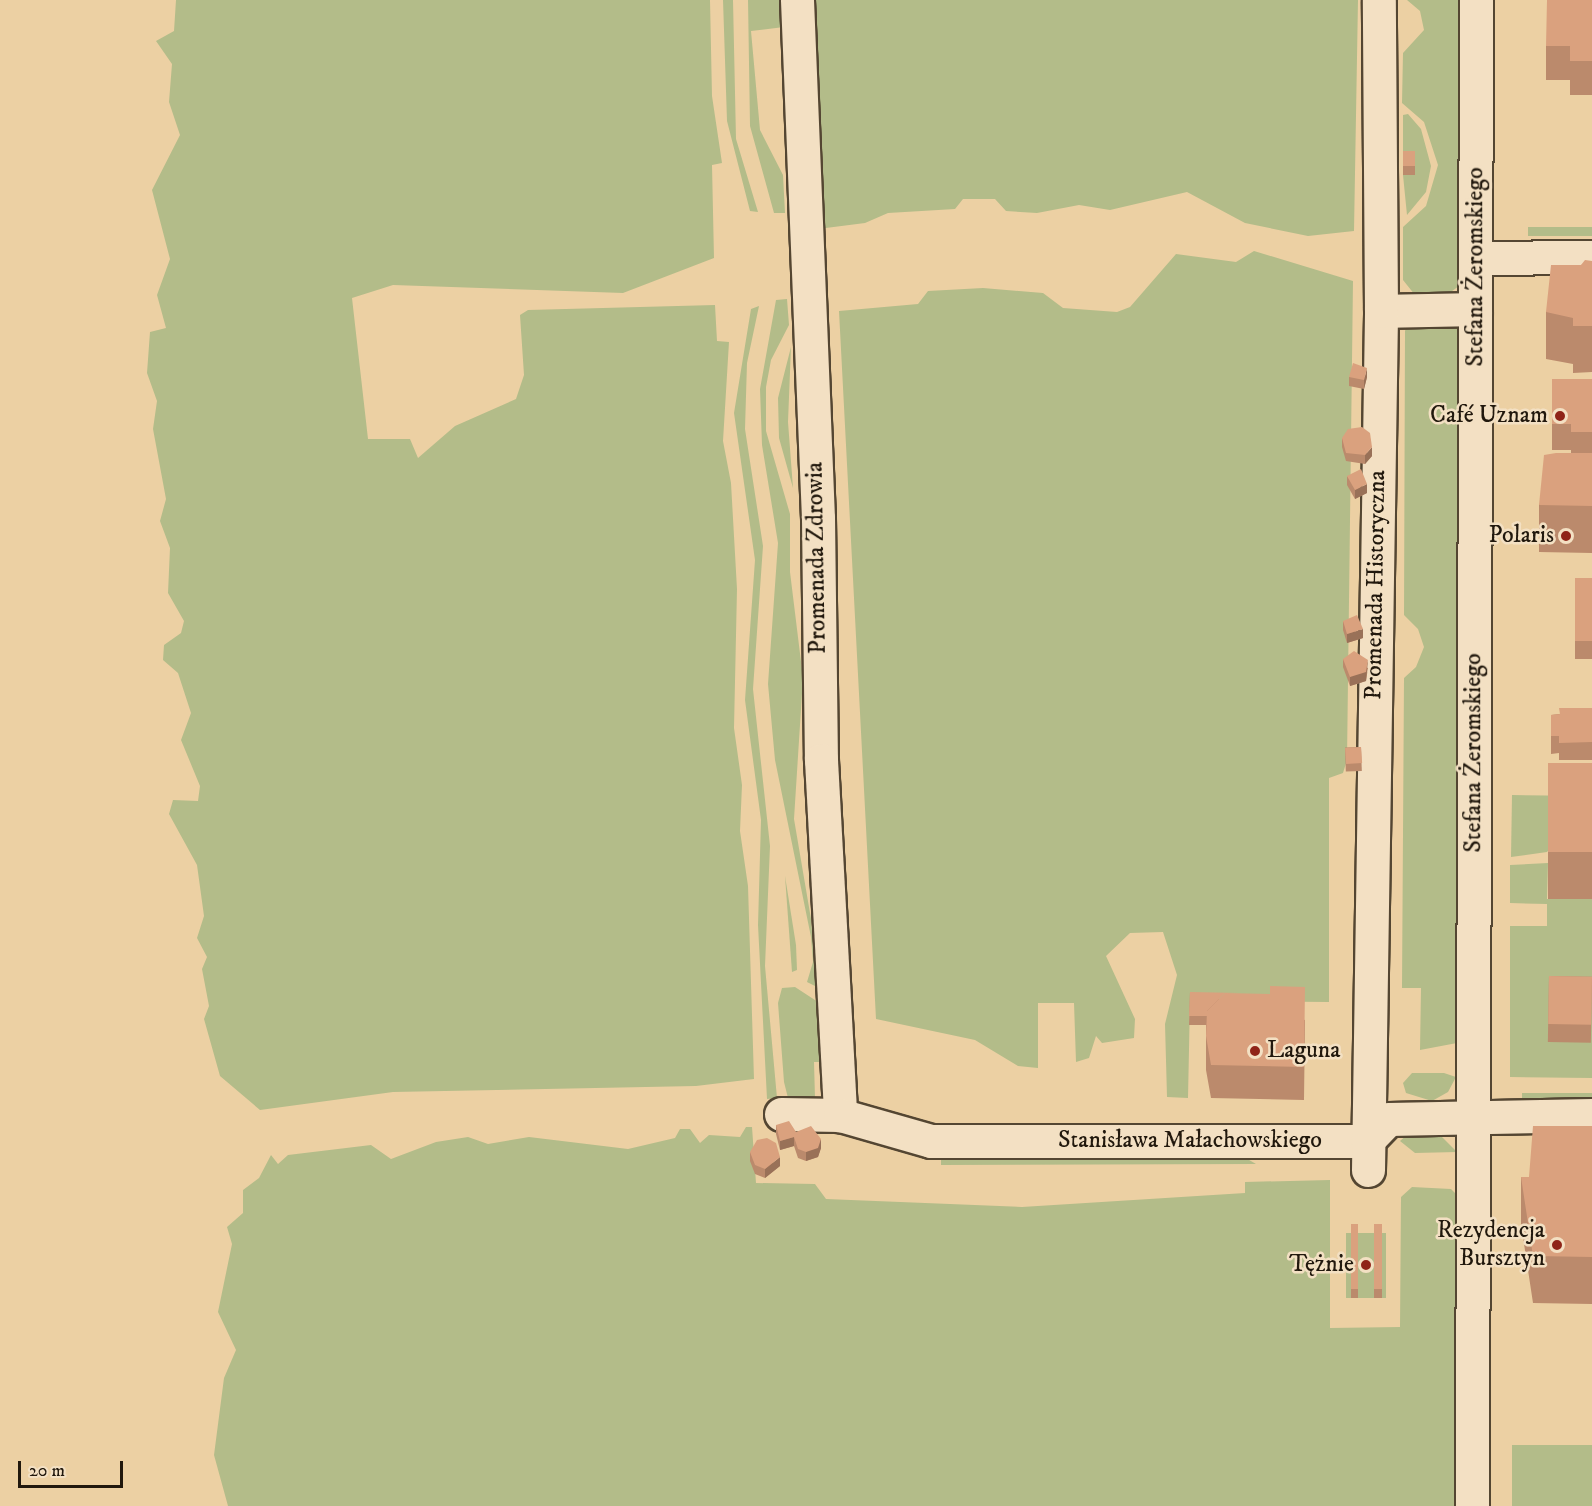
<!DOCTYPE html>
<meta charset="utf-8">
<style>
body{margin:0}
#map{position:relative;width:1592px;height:1506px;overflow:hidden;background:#ecd0a3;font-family:"IM FELL DW Pica",serif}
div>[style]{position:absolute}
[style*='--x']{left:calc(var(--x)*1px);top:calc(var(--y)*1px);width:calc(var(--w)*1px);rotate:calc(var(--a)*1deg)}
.green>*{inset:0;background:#b3bc89;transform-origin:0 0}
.roads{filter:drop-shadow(2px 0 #544632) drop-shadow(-2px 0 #544632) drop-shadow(0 2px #544632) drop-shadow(0 -2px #544632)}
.street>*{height:33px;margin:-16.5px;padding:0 16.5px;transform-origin:16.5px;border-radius:16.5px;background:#f3e0c3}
.wall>*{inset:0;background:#bb8a6c;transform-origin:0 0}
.shaded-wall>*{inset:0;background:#997158}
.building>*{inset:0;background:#daa17e;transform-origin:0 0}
.dots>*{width:16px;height:16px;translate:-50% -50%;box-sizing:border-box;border:3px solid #f3e0c3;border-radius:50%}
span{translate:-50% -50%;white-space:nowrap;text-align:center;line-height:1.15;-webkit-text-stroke:5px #f3e0c3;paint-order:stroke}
.street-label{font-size:24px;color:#21180d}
.poi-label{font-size:24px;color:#21180d}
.right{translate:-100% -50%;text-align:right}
.left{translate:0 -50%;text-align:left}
.scale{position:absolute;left:18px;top:1461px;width:105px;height:27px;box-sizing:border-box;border:3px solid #21180d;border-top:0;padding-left:8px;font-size:18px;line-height:21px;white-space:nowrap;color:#21180d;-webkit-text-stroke:4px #f3e0c3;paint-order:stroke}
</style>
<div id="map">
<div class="green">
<i style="clip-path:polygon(176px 0,710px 0,712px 96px,722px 163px,712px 165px,714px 258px,623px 293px,393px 285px,352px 298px,368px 439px,410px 439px,418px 458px,455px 426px,516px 399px,524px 375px,520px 315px,528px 310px,715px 305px,717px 341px,729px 342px,723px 441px,731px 483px,737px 589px,734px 728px,742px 785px,740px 831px,748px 886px,754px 1079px,696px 1086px,393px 1092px,260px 1110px,220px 1076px,204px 1019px,209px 1006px,202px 969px,207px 957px,197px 938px,204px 916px,197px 865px,169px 814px,173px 800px,198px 801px,200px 786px,181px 740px,191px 713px,178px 673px,163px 660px,164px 645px,181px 633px,184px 621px,168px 593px,170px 548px,160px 521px,166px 499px,153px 429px,157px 401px,147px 373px,150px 332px,166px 328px,157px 295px,170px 259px,152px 190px,180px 135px,169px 102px,172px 64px,156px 41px,174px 31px)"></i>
<i style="clip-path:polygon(723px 0,733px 0,736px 139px,758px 212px,750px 211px,727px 121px)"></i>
<i style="clip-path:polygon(748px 0,783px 0,784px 27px,751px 31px,760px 130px,783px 175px,785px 213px,774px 213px,750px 126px)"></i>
<i style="clip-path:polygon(811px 0,1358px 0,1354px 231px,1308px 236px,1245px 223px,1187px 192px,1110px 210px,1079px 205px,1037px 213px,1006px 211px,995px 199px,963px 199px,955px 209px,888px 213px,865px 223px,818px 229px)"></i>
<i style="clip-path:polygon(1407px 0,1458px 0,1459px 286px,1448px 294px,1415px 295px,1403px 280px,1403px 227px,1426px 206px,1438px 165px,1424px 122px,1402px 103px,1403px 53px,1424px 30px,1420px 11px)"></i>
<i style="clip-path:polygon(1408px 114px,1421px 129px,1431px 166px,1426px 192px,1407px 215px,1403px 175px,1415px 175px,1403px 160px,1403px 115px)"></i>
<i style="left:1528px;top:227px;width:64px;height:9px"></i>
<i style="clip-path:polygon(1254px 251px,1353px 281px,1347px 760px,1343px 773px,1329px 778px,1329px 1002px,1190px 1001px,1188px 1098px,1167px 1097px,1165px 1024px,1177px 975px,1163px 932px,1130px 933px,1106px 956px,1135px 1019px,1134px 1038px,1102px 1043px,1096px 1036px,1089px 1058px,1076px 1062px,1074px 1003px,1038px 1003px,1038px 1068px,1018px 1066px,975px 1040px,876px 1019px,839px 311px,918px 304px,928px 291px,983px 288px,1043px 293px,1063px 308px,1117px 312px,1130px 307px,1176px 254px,1236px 262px)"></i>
<i style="clip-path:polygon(787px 299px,789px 325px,771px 360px,766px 387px,766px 431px,790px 514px,790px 572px,803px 678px,794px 819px,811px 919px,817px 987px,807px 982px,813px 962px,811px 937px,775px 760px,768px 684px,778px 543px,762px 445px,760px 389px,776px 300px)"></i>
<i style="clip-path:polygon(759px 306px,747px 363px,745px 429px,763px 546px,753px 689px,770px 846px,765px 966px,777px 1098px,767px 1099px,758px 925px,761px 820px,745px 700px,755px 560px,734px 413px,751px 309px)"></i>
<i style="clip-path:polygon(1453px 321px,1459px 332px,1457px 1043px,1420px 1050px,1421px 988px,1402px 988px,1404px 678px,1416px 667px,1424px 647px,1418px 629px,1404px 615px,1405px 331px,1408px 323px)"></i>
<i style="clip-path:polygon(791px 347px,788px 422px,793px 488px,779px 438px,778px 398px)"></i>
<i style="clip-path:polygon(1512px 795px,1592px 796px,1547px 852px,1511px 857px)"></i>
<i style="clip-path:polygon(1548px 863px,1547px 899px,1592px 899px,1592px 1078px,1510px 1077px,1510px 926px,1547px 926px,1547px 904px,1510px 903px,1510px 865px)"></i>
<i style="clip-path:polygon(785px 876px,796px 945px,797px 970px,792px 972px)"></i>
<i style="clip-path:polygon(795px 987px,818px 1002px,822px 1062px,814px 1062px,815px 1098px,788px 1098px,784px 1082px,778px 1003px,782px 988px)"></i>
<i style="clip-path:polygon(1412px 1073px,1444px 1073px,1456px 1077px,1448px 1092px,1432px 1101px,1406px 1093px,1403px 1083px)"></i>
<i style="left:1522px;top:1093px;width:70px;height:5px"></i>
<i style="clip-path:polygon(746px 1127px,752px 1127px,756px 1183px,815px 1184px,826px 1199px,1022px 1207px,1245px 1193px,1245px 1182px,1330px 1180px,1330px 1328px,1400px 1327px,1401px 1197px,1412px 1187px,1451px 1189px,1456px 1194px,1455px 1506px,228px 1506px,214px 1455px,224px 1378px,236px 1350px,218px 1312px,232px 1244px,227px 1227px,243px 1213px,243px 1190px,259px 1178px,271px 1155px,278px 1164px,288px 1155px,371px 1145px,391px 1159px,436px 1142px,468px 1137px,488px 1144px,529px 1137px,628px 1149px,675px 1138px,680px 1129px,690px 1129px,700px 1143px,709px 1135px,740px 1137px)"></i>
<i style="clip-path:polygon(1438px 1133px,1457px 1152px,1415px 1153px,1400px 1141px,1408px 1134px)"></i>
<i style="clip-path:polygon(941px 1157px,1244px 1157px,1256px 1164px,941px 1165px)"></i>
<i style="left:1346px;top:1233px;width:40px;height:65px"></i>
<i style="left:1592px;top:1445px;width:61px;height:80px;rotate:90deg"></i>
</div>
<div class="roads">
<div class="street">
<i style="--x:797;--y:0;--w:518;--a:87.68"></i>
<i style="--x:818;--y:518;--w:242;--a:89.3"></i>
<i style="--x:821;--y:760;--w:356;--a:86.9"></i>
<i style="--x:1476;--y:258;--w:116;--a:-0.5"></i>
<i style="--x:1381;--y:311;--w:94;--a:-1.2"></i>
<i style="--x:781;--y:1114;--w:59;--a:1"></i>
<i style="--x:840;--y:1115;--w:95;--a:15.9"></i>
<i style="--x:931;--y:1141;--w:436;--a:0"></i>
<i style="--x:1367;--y:1141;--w:30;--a:-46"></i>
<i style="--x:1388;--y:1119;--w:204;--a:-1.1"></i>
<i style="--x:1368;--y:1170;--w:859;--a:-89.13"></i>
<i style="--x:1381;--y:311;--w:311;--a:-90.4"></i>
<i style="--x:1472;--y:1506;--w:1506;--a:-89.85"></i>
</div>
</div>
<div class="wall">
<i style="clip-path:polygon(1592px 0,1592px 95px,1570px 95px,1570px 80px,1546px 80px,1546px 46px)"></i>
<i style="left:1403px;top:151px;width:12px;height:24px"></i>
<i style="clip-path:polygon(1592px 261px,1592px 372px,1573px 373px,1573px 364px,1546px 359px,1546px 312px,1581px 265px)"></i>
<i style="clip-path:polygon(1349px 377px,1367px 377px,1364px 389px,1349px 386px)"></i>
<i style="clip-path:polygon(1592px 379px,1592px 553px,1539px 552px,1539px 505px,1571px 453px,1571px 450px,1552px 450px,1552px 424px)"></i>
<i style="clip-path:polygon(1342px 438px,1372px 456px,1365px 464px,1346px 461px,1342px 447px)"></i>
<i style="clip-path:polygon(1347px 476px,1367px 493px,1355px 499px,1347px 485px)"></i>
<i style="left:1575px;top:578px;width:17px;height:81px"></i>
<i style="clip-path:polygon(1343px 621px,1363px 638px,1347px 643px,1343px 630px)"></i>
<i style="clip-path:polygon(1343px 659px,1368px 668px,1366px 681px,1350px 686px,1343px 667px)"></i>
<i style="clip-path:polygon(1592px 708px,1592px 760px,1559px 760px,1559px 753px,1551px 754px,1551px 715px,1559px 714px)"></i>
<i style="left:1361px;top:747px;width:24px;height:16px;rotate:88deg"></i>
<i style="left:1548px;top:763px;width:44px;height:136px"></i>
<i style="left:1549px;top:976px;width:43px;height:66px;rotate:1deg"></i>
<i style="clip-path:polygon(1190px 992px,1305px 1020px,1304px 1100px,1211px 1098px,1206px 1070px,1206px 1025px,1189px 1025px)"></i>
<i style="clip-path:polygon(776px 1125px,796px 1132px,821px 1148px,818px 1157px,806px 1161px,798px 1158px,794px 1146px,780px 1150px,776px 1134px)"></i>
<i style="clip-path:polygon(1592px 1126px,1592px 1304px,1533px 1303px,1521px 1224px,1521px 1177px,1529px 1177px)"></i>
<i style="clip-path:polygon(750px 1152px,780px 1166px,765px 1178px,755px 1174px,750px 1161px)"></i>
<i style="left:1351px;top:1224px;width:7px;height:74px"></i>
<i style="left:1374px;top:1224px;width:8px;height:74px"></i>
</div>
<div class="shaded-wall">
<i style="clip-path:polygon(1367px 368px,1367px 377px,1364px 389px,1364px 380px)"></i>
<i style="clip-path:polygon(1372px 447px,1372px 456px,1365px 464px,1365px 455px)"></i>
<i style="clip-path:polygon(1367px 484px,1367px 493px,1355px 499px,1355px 490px)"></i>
<i style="clip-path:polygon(1363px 629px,1363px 638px,1347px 643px,1347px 634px)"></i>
<i style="clip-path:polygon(1368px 660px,1366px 681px,1350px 686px,1350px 677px)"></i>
<i style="clip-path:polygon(794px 1137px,794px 1146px,780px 1150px,780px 1141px)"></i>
<i style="clip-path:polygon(821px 1139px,821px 1148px,818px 1157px,806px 1161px,806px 1152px)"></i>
<i style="clip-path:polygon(780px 1157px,780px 1166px,765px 1178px,765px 1169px)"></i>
</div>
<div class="building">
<i style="clip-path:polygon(1547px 0,1592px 0,1592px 61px,1570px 61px,1570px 46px,1546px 46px)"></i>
<i style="left:1403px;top:151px;width:12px;height:15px"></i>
<i style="clip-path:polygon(1585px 260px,1592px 261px,1592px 326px,1573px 326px,1573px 318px,1546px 312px,1551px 265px,1581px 265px)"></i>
<i style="clip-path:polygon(1353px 363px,1367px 368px,1364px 380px,1349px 377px)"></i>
<i style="clip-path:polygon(1552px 379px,1592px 379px,1592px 432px,1571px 432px,1571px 424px,1552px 424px)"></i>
<i style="clip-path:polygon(1362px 427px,1370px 433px,1372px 447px,1365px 455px,1346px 453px,1342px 438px,1348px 429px)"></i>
<i style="clip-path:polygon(1556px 453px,1592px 453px,1592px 506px,1539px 505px,1544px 455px)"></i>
<i style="clip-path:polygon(1361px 469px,1367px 484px,1355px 490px,1347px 476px)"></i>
<i style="left:1575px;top:578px;width:17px;height:63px"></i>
<i style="clip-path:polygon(1357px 615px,1363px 629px,1347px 634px,1343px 621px)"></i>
<i style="clip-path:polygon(1354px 651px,1368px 660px,1366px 672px,1350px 677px,1343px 659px)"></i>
<i style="clip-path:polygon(1559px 708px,1592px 708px,1592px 742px,1559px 743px,1559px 736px,1551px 736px,1551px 715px,1560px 714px)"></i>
<i style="left:1361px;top:747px;width:16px;height:16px;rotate:86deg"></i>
<i style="left:1548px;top:763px;width:44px;height:89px"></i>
<i style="left:1549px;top:976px;width:43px;height:48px;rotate:1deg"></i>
<i style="clip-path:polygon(1270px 986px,1305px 987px,1304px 1067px,1211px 1065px,1206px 1036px,1207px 1011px,1225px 993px,1270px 994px)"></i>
<i style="clip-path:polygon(1190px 992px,1240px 993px,1225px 993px,1207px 1011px,1207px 1016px,1189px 1016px)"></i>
<i style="clip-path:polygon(789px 1121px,796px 1132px,811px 1126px,821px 1139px,818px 1148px,806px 1152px,798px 1149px,794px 1137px,780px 1141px,776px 1125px)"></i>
<i style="clip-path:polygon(1533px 1126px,1592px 1126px,1592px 1257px,1533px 1256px,1521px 1177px,1529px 1177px)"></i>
<i style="clip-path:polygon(767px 1138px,776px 1143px,780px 1157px,765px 1169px,755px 1165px,750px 1152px,757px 1140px)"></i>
<i style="left:1351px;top:1224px;width:7px;height:65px"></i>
<i style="left:1374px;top:1224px;width:8px;height:65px"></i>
</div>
<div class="dots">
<i style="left:1560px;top:416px;background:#8f2418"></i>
<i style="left:1566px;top:536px;background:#8f2418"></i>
<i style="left:1255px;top:1051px;background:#8f2418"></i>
<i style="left:1557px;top:1245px;background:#8f2418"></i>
<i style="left:1366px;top:1265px;background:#8f2418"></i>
</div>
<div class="street-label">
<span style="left:1476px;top:267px;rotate:-90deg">Stefana Żeromskiego</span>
<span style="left:817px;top:558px;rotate:-91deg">Promenada Zdrowia</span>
<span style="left:1376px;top:585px;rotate:-89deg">Promenada Historyczna</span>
<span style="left:1474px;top:753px;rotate:-90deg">Stefana Żeromskiego</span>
<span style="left:1190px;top:1141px">Stanisława Małachowskiego</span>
</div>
<div class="poi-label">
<span class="right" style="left:1548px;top:416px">Café Uznam</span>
<span class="right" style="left:1554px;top:536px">Polaris</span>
<span class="left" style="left:1267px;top:1051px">Laguna</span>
<span class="right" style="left:1545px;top:1245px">Rezydencja<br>Bursztyn</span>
<span class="right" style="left:1354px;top:1265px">Tężnie</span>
</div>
<div class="scale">20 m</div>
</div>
